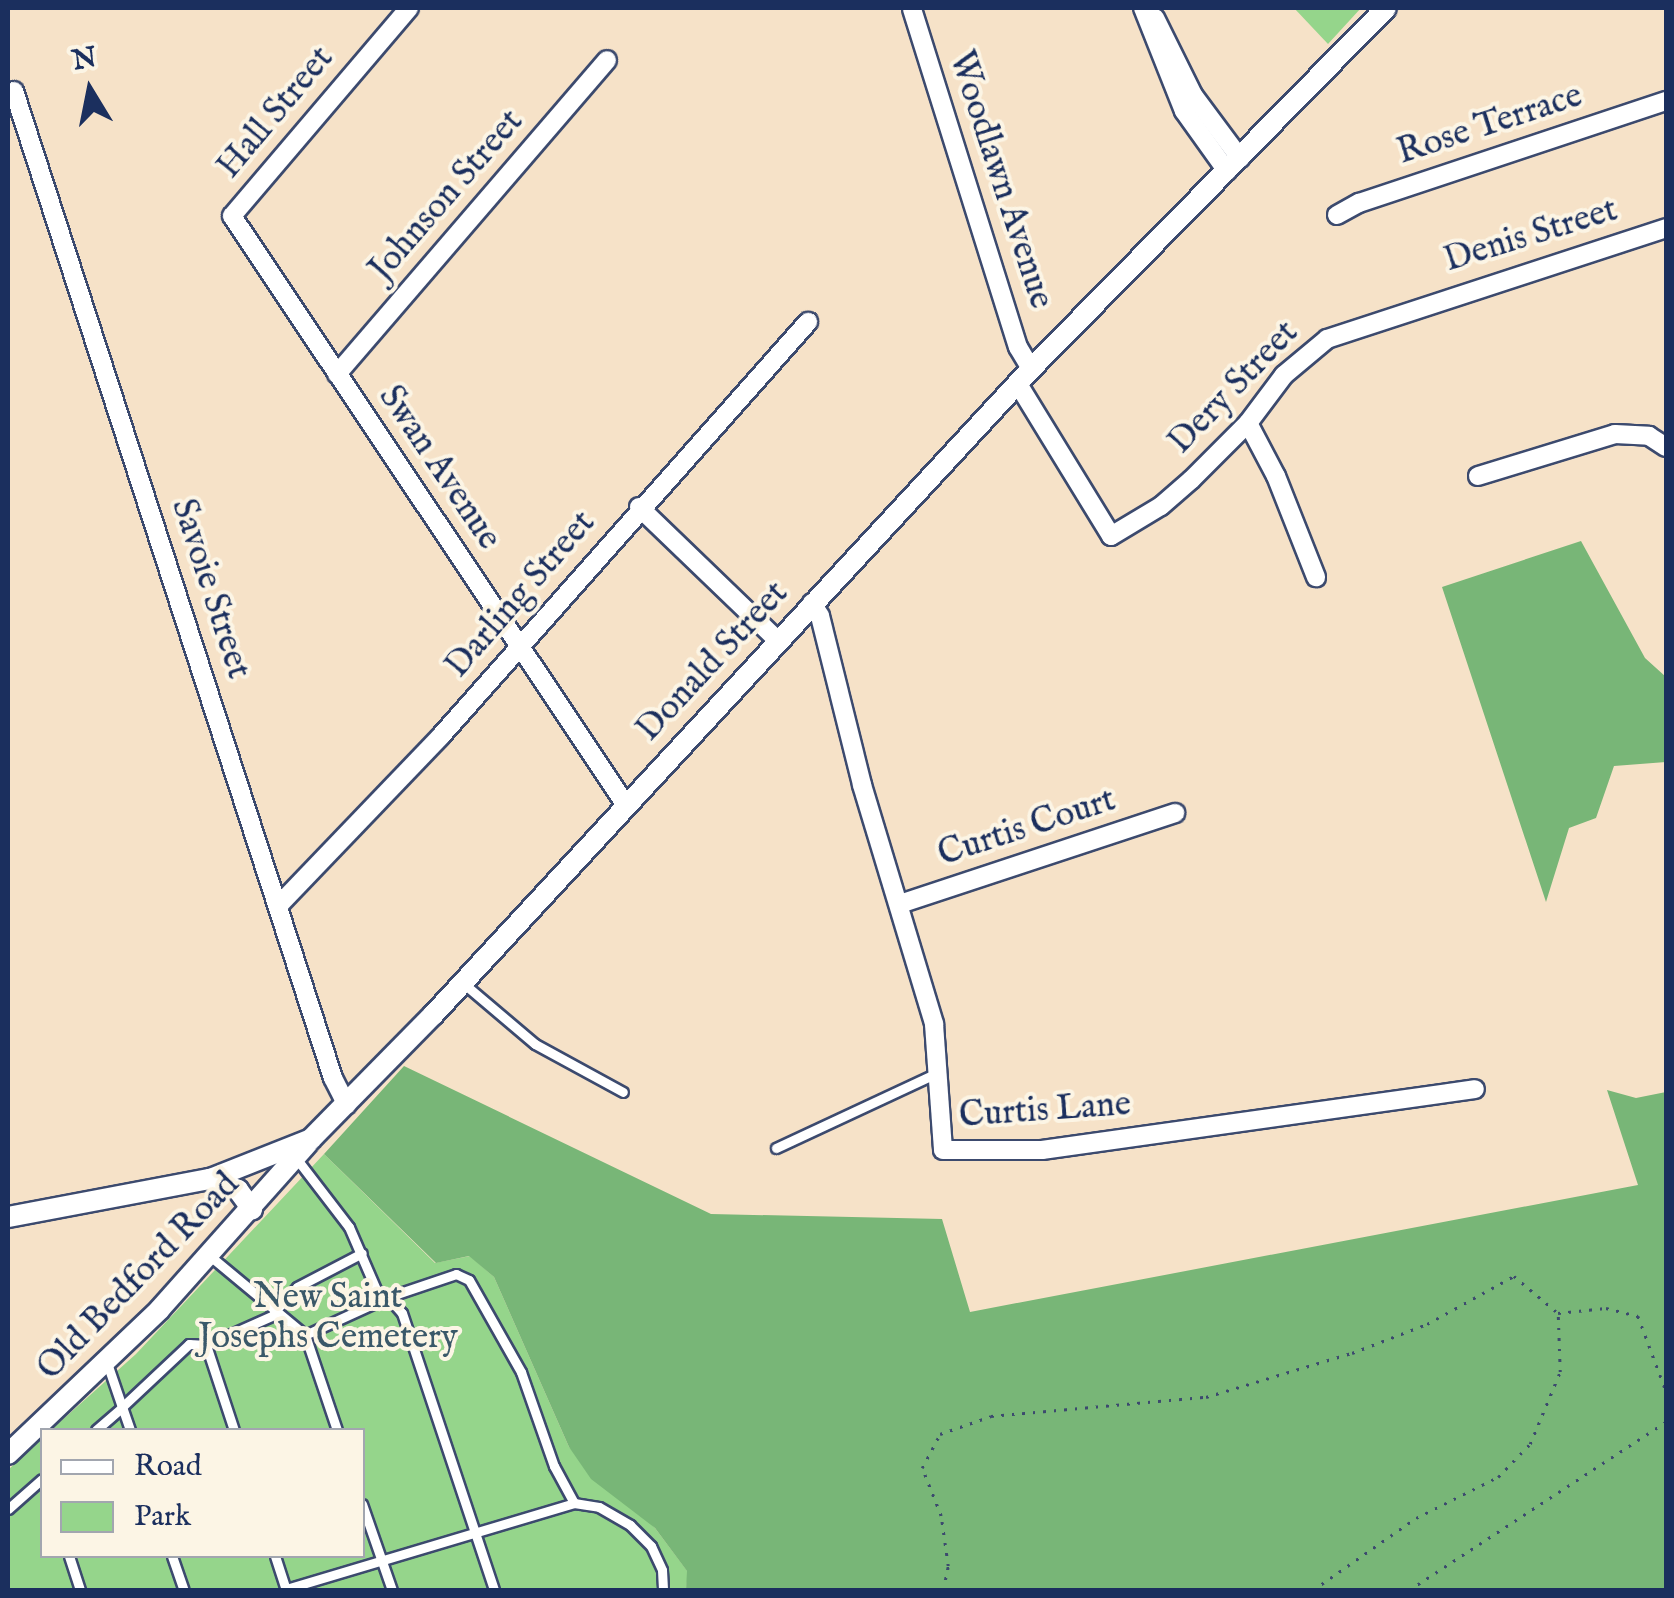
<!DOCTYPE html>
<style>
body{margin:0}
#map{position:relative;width:1674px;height:1598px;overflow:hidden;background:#f6e2c8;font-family:"IM FELL English",serif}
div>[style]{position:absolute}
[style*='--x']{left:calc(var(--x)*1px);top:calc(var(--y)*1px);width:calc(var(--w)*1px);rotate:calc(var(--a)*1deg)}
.green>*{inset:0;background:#95d58b}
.forest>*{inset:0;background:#78b677}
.path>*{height:2.5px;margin-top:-1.25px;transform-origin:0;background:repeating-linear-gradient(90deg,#3c4a6e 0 2.5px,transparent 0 10.5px)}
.roads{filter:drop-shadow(2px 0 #3c4a6e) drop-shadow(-2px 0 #3c4a6e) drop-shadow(0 2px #3c4a6e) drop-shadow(0 -2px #3c4a6e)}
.service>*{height:9px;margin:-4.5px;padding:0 4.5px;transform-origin:4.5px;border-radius:4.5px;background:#fff}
.minor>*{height:18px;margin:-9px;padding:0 9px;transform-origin:9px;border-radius:9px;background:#fff}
.tertiary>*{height:20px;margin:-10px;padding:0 10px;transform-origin:10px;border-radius:10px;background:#fff}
span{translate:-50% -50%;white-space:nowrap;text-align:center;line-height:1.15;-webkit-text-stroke:8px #fcf5e5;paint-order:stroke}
.street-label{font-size:35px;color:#1b2f5e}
.park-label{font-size:35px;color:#3a5869}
.frame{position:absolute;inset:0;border:10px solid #1b2f5e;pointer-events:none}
.legend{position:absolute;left:40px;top:1428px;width:325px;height:130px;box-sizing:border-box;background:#fcf5e5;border:2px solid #a2a6af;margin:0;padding:12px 18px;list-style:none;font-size:30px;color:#1b2f5e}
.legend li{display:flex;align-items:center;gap:20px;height:50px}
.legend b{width:50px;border:2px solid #a2a6af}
.north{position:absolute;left:40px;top:40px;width:100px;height:100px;-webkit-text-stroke:8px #fcf5e5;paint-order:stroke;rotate:350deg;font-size:28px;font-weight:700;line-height:40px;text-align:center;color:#1b2f5e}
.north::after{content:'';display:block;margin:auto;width:35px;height:45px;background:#1b2f5e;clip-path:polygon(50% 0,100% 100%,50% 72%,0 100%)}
</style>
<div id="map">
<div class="green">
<i style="clip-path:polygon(1294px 8px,1361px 8px,1328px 44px)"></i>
<i style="clip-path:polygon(324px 1154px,435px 1263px,470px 1256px,494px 1277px,569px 1447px,655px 1528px,688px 1572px,686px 1590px,8px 1590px,8px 1470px,42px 1438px,42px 1556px,362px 1556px,362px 1430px,51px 1430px,136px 1354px)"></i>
</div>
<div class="forest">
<i style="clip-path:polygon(1581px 541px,1645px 658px,1666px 677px,1666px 762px,1614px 766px,1596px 818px,1569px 828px,1546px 902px,1442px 587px)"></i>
<i style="clip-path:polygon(404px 1066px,711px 1214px,942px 1219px,970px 1312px,1638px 1185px,1607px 1090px,1636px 1098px,1666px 1092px,1666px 1590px,686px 1590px,687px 1571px,655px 1528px,591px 1479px,569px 1447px,494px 1277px,469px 1256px,436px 1263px,324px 1154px)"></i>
</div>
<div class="path">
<i style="--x:943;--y:1590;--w:25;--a:-78"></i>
<i style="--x:948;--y:1566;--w:50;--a:-98"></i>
<i style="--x:941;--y:1516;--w:52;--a:-111.6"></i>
<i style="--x:922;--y:1468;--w:38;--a:-62"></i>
<i style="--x:940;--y:1434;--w:54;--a:-19.4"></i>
<i style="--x:991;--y:1416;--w:216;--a:-5.1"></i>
<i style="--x:1206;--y:1397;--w:152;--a:-16.8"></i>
<i style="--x:1352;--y:1353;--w:80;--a:-21.1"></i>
<i style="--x:1427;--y:1324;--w:99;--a:-28.9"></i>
<i style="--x:1514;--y:1276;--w:57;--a:40.1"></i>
<i style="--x:1558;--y:1313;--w:48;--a:-5.9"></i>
<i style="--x:1606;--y:1308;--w:33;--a:14"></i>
<i style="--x:1638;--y:1316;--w:80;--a:69.5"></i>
<i style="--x:1313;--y:1590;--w:126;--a:-35"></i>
<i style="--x:1416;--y:1518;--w:92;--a:-26.6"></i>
<i style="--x:1498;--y:1477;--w:46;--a:-45.9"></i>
<i style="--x:1530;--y:1444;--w:78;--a:-67.4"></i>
<i style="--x:1560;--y:1372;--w:57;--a:-92"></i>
<i style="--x:1409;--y:1590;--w:307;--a:-33.2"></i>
</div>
<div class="roads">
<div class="service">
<i style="--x:463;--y:983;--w:94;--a:40.3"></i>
<i style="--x:535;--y:1044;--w:100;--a:28.6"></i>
<i style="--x:776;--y:1148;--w:178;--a:-25"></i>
<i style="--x:296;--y:1158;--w:87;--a:52.5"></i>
<i style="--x:349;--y:1227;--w:81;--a:66.6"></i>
<i style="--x:210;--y:1256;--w:124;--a:39.7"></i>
<i style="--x:305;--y:1335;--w:100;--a:71.4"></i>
<i style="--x:388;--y:1297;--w:72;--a:-18.7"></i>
<i style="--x:456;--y:1274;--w:14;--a:25"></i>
<i style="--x:469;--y:1280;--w:106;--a:60.5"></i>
<i style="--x:521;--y:1372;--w:100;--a:70.7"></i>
<i style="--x:554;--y:1466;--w:42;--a:61.6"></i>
<i style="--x:274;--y:1312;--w:34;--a:-47"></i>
<i style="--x:297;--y:1287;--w:73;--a:-27.6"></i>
<i style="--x:305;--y:1335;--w:91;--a:-24.6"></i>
<i style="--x:388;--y:1297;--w:21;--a:49"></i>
<i style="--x:402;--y:1313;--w:292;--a:71.6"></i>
<i style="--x:206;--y:1345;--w:77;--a:-23.9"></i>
<i style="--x:96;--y:1430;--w:35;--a:-41"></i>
<i style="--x:122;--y:1407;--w:46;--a:-108.8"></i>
<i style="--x:130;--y:1430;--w:24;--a:-109"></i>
<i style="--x:122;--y:1407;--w:92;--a:-43.2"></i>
<i style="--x:189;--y:1344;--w:17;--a:3"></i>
<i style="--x:206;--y:1345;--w:89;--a:71.8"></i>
<i style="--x:362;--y:1504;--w:91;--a:70.8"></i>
<i style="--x:8;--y:1509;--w:45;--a:-41.4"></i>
<i style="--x:69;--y:1556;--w:36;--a:72"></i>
<i style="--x:172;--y:1556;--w:36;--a:71"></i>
<i style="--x:275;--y:1556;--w:35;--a:72"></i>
<i style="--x:286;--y:1589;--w:301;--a:-16.6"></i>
<i style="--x:574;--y:1503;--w:25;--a:9"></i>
<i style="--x:599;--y:1507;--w:36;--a:30"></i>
<i style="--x:630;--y:1525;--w:30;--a:45"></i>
<i style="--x:651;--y:1546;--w:26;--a:65"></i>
<i style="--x:662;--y:1570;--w:20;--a:87"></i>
</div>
<div class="minor">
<i style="--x:409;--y:8;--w:273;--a:130.4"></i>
<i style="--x:232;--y:216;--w:709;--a:56.22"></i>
<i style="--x:1143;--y:8;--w:111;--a:68.3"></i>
<i style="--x:1184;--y:111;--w:74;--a:54.4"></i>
<i style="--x:912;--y:9;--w:354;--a:72.6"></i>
<i style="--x:1018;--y:347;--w:26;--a:59"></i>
<i style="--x:1155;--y:18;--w:86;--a:63.7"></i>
<i style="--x:1193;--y:95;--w:79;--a:53.3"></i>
<i style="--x:14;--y:91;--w:1037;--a:72.09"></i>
<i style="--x:333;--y:1078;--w:30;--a:63"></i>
<i style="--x:1337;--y:215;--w:25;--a:-29"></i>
<i style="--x:1359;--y:203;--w:324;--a:-18.4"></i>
<i style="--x:337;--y:374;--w:414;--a:-49.3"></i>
<i style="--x:1018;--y:384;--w:178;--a:58.5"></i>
<i style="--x:1111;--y:536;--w:58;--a:-31"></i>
<i style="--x:1161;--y:506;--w:40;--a:-41"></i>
<i style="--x:1191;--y:480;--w:81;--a:-45"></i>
<i style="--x:1248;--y:423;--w:60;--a:-53.1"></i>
<i style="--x:1284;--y:375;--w:56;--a:-39.9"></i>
<i style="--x:1327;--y:339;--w:357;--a:-18.1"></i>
<i style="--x:1248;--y:423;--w:60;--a:62.2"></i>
<i style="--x:1276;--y:476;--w:109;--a:68.4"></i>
<i style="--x:1478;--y:476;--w:143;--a:-17"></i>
<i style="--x:1615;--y:434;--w:34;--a:3"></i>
<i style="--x:1649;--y:436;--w:20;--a:33"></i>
<i style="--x:639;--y:507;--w:192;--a:43.9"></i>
<i style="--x:812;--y:603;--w:15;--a:58"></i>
<i style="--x:820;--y:616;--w:174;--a:76"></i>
<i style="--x:862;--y:785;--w:250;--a:73.2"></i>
<i style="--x:934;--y:1024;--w:126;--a:85.9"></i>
<i style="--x:943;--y:1150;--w:99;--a:0"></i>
<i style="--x:1042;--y:1150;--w:437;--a:-8"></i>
<i style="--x:900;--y:904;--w:290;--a:-18.3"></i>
<i style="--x:279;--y:905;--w:233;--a:-46.2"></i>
<i style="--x:440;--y:737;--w:555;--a:-48.44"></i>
</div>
<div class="tertiary">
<i style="--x:210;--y:1179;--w:30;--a:21"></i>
<i style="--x:238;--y:1190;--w:24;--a:54"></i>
<i style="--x:8;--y:1217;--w:206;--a:-10.7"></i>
<i style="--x:210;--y:1179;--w:109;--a:-21.6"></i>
<i style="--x:311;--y:1139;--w:174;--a:-45.5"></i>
<i style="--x:433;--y:1015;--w:880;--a:-47.21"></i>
<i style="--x:1031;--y:369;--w:506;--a:-45.48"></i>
<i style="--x:8;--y:1454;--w:210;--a:-43.6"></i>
<i style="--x:160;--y:1309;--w:222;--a:-48.3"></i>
</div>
</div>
<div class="street-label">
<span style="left:276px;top:113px;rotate:-50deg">Hall Street</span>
<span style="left:1490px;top:125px;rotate:-18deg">Rose Terrace</span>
<span style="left:1000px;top:180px;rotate:72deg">Woodlawn Avenue</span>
<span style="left:447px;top:196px;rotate:-49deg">Johnson Street</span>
<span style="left:1531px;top:236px;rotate:-17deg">Denis Street</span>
<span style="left:1234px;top:388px;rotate:-46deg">Dery Street</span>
<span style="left:439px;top:468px;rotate:56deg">Swan Avenue</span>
<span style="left:210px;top:589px;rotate:72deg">Savoie Street</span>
<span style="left:521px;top:595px;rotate:-49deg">Darling Street</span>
<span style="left:713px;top:662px;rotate:-47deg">Donald Street</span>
<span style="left:1027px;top:828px;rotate:-18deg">Curtis Court</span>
<span style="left:1045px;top:1111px;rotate:-4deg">Curtis Lane</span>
<span style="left:139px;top:1277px;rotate:-46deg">Old Bedford Road</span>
</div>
<div class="park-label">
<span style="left:328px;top:1318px">New Saint<br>Josephs Cemetery</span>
</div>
<div class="frame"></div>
<ul class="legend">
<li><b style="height:12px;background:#fff"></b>Road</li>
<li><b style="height:28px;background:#95d58b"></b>Park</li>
</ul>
<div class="north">N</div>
</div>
